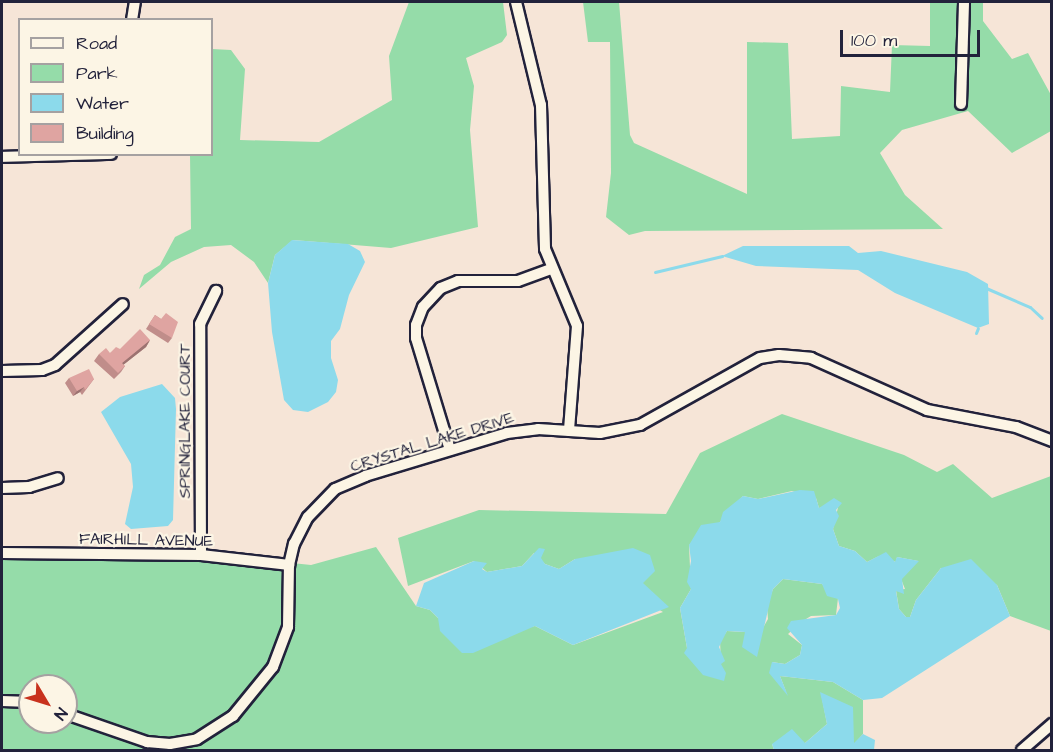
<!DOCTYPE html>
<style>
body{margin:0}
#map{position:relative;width:1053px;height:752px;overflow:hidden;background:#f6e5d7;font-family:"Architects Daughter",sans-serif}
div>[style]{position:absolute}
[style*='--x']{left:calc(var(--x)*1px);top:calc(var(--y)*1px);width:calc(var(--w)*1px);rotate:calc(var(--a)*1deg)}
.green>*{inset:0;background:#95dca9}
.water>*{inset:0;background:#8cdaeb}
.stream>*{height:3px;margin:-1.5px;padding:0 1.5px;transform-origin:1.5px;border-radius:1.5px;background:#8cdaeb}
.roads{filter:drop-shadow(2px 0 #22223b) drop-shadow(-2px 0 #22223b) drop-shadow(0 2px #22223b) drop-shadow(0 -2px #22223b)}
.street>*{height:10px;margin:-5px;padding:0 5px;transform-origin:5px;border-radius:5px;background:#fcf5e5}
.wall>*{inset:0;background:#c08d8a}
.shaded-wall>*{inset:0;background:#9c7371}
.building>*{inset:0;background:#dfa4a1}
span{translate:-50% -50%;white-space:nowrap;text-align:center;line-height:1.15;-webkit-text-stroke:4.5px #fcf5e5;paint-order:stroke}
.street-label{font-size:16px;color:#22223b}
.frame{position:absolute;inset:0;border:3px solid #22223b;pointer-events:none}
.legend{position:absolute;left:18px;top:18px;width:195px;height:138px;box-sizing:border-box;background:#fcf5e5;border:2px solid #a5a1a1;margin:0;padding:8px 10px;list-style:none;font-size:18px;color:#22223b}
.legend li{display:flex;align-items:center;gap:12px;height:30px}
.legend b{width:30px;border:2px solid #a5a1a1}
.north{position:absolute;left:18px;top:674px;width:60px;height:60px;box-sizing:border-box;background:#fcf5e5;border:2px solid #a5a1a1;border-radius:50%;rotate:128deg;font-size:16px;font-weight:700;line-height:24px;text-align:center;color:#22223b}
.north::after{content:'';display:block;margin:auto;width:21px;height:27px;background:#c8321e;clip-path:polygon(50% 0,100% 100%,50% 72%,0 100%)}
.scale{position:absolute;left:840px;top:30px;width:140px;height:27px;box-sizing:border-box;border:3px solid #22223b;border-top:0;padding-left:8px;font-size:18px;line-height:21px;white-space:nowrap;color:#22223b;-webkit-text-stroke:4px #fcf5e5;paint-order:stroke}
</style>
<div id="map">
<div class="green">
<i style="clip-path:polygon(409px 2px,503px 2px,507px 35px,502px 42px,466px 58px,474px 86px,470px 130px,478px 227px,391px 248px,293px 240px,275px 255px,268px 283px,254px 262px,231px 245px,204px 247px,171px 262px,139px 289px,144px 275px,160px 265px,175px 237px,191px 229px,190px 155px,212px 154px,212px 49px,231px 50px,245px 69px,240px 140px,319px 142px,392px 100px,389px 56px)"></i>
<i style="clip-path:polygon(583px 2px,619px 2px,630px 135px,634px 143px,747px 194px,747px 42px,788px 43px,792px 139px,840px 136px,841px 86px,890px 92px,892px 45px,930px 46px,930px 2px,983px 2px,983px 21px,1012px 59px,1028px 53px,1051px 95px,1051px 131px,1012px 153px,968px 111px,902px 130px,880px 153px,905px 195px,943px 229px,645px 231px,629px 235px,606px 217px,611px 173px,610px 42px,588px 42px)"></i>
<i style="clip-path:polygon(evenodd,782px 414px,904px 455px,937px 472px,953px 464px,992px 498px,1051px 476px,1051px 631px,1010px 616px,997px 585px,941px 568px,916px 600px,910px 617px,906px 617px,899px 609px,896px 590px,905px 589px,901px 579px,918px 561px,897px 557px,896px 562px,879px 556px,867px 562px,855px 551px,839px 546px,833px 529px,839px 503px,819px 508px,816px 498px,792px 491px,758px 499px,743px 496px,720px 522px,689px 545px,691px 589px,680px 608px,687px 648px,721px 664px,720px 641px,727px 631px,760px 633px,768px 619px,767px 606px,773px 589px,783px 579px,822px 584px,838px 598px,836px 615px,811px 616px,801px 622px,788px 634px,802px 645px,800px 655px,785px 664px,772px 662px,787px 694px,780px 676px,833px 682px,863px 700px,863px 734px,854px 744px,821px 693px,827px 724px,805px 743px,772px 744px,774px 750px,2px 750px,2px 549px,180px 551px,311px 565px,376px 547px,416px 606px,430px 610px,438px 618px,525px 628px,535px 626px,573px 645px,663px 612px,575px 559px,559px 569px,545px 564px,534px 553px,522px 566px,487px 572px,474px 561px,408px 586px,398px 538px,479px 510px,666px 514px,700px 453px,782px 414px,30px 686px,66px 686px,66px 722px,30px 722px,30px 686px)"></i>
</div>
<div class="water">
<i style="clip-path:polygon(292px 240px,348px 244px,360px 251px,365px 262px,349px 295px,340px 329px,331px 341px,331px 358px,338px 380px,336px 392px,328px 402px,308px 412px,293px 410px,284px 400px,272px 332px,268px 283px,275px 255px)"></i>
<i style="clip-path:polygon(743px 246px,849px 246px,858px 253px,881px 251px,967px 272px,988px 284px,989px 324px,978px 328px,895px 293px,858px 270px,756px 266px,722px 256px)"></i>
<i style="clip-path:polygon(162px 384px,175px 398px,176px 409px,173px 520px,168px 526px,131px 529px,125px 524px,133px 487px,131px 464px,101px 412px,120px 397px)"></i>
<i style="clip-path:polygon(800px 490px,814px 491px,819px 508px,834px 498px,842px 503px,836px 510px,839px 516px,833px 529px,839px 546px,855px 551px,867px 562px,886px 552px,895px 562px,897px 557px,919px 561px,902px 579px,904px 594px,896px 591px,899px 609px,906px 617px,910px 617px,916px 600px,941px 568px,971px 559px,997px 585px,1010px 616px,882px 698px,863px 700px,833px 682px,780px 676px,788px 696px,769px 673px,772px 662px,785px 664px,800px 655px,802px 645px,787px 628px,791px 621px,836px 615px,840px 608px,838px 599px,827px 596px,822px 584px,783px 579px,773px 589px,757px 657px,742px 647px,745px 632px,727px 631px,719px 647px,725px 661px,721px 664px,726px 673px,724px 681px,703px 675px,684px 653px,687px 648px,680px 608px,691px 589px,687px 582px,691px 561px,689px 545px,701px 525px,720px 522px,723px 512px,743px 496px,758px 499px)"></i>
<i style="clip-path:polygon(539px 548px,545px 549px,541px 558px,545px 564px,559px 569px,575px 559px,633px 548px,650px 555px,655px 571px,643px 583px,669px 607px,573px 645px,535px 626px,473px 653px,462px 653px,440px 631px,438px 618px,430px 610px,416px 606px,424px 583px,474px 561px,487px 563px,482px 569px,487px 572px,522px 566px)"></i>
<i style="clip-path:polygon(820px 692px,853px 707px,854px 743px,863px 734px,875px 740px,874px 750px,774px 750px,772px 744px,792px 729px,805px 743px,827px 724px)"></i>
</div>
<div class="stream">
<i style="--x:655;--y:272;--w:69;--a:-13.4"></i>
<i style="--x:986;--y:288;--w:48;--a:23.4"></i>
<i style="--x:1030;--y:307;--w:16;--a:43"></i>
<i style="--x:976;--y:333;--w:5;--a:-68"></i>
</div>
<div class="roads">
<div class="street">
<i style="--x:516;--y:2;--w:106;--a:76.4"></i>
<i style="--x:541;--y:105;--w:144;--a:88.4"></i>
<i style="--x:545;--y:249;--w:83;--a:67.4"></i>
<i style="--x:577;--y:326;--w:105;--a:94.4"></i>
<i style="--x:132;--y:20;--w:18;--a:-81"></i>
<i style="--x:961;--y:104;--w:102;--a:-88.3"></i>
<i style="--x:2;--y:157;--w:109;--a:-1.6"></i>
<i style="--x:2;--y:371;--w:40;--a:-1.4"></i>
<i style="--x:42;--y:370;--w:14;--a:-21"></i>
<i style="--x:55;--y:365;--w:91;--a:-41.9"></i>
<i style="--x:450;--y:450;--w:117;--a:-106.9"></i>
<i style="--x:416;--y:338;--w:13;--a:-90"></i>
<i style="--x:416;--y:325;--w:19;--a:-69"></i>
<i style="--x:423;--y:307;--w:26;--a:-47"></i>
<i style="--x:441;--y:288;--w:18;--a:-22"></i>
<i style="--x:458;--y:281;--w:60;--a:0"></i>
<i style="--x:518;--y:281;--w:35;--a:-20"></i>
<i style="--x:2;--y:488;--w:27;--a:-2"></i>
<i style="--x:29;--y:487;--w:30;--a:-17"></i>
<i style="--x:2;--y:553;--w:199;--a:0.6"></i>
<i style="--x:201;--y:555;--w:89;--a:6.5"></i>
<i style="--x:201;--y:555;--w:231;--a:-90.2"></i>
<i style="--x:200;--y:324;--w:37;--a:-64"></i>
<i style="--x:2;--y:701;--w:28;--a:2"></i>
<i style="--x:66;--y:714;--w:86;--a:19.1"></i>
<i style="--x:147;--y:742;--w:23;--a:5"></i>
<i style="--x:170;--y:744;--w:27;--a:-10"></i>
<i style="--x:197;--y:739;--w:43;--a:-32.6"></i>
<i style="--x:233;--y:716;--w:63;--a:-50.8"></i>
<i style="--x:273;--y:667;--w:43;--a:-69.4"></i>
<i style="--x:288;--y:627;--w:62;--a:-89.1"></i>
<i style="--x:289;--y:565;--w:22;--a:-77"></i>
<i style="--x:294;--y:544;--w:30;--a:-63"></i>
<i style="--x:308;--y:517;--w:39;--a:-46"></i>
<i style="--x:335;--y:489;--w:33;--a:-23"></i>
<i style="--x:365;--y:476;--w:148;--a:-16.8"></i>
<i style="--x:507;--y:433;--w:31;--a:-7"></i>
<i style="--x:538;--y:429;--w:62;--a:3.7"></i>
<i style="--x:600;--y:433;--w:41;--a:-11.3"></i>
<i style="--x:640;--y:425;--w:137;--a:-29.2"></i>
<i style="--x:760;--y:358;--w:19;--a:-9"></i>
<i style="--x:779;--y:355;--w:32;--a:5"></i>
<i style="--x:811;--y:358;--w:127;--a:24.1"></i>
<i style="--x:927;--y:410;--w:91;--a:10.8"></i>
<i style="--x:1016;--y:427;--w:39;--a:21"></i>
<i style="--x:1022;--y:750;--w:40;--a:-41"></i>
</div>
</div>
<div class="wall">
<i style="clip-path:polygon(155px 315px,161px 319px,172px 338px,168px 343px,146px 329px)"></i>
<i style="clip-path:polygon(150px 340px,146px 347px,123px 365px,125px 366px,121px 372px,114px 379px,94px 361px,99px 354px,110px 353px)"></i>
<i style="clip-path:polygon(69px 378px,94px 379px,82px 395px,80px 392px,73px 396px,65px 383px)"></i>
</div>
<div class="shaded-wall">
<i style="clip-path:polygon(150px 340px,146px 347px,118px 369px,122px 363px)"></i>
<i style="clip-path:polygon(84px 387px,80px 392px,73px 396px,77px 391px)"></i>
</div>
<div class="building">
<i style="clip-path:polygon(166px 313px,178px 322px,172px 338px,149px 324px,155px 315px,161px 319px)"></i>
<i style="clip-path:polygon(140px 329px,150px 340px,122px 363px,125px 366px,118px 373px,99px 354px,106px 348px,110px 353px,116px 347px,120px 349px)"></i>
<i style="clip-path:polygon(89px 369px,94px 379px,85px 390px,84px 387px,77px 391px,69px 378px)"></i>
</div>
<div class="street-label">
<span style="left:185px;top:421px;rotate:-90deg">SPRINGLAKE COURT</span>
<span style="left:432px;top:442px;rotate:-17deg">CRYSTAL LAKE DRIVE</span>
<span style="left:146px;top:540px;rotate:1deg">FAIRHILL AVENUE</span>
</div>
<div class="frame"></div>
<ul class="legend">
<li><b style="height:8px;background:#fcf5e5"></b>Road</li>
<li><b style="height:16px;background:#95dca9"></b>Park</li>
<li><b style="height:16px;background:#8cdaeb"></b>Water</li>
<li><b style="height:16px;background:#dfa4a1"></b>Building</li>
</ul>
<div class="north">N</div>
<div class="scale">100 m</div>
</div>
